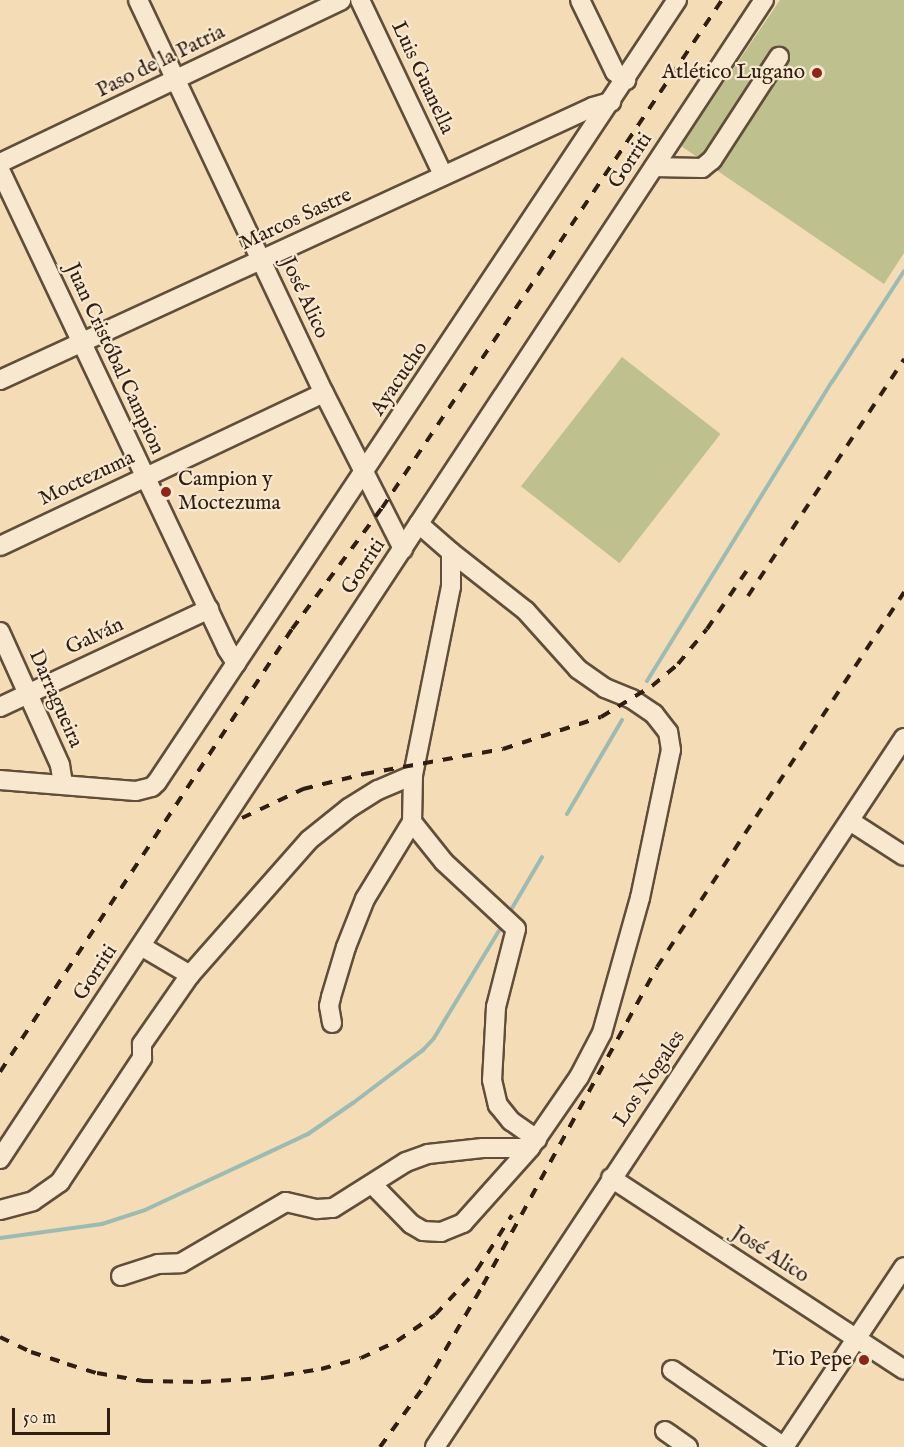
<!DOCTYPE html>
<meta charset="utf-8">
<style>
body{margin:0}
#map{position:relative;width:904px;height:1447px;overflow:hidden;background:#f4dcb7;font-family:"IM FELL English",serif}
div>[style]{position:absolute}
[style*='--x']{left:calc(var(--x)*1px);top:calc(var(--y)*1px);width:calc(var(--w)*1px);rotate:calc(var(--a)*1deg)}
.green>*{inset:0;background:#bec08d;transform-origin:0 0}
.stream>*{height:4px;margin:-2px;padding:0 2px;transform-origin:2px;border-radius:2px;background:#9cbbb2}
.roads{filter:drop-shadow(2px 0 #604e3a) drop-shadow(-2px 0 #604e3a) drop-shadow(0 2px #604e3a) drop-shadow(0 -2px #604e3a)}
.minor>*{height:18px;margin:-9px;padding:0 9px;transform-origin:9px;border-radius:9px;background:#f8e8d0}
.rail>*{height:4px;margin-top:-2px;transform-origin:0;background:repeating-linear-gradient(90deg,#2f1e11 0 10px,transparent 0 20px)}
.dots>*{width:16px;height:16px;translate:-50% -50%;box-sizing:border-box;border:3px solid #f8e8d0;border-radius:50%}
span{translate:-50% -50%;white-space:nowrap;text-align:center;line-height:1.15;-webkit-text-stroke:4.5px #f8e8d0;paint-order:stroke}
.street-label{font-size:21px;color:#2f1e11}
.poi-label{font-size:21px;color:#2f1e11}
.right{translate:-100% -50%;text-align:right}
.left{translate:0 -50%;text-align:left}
.scale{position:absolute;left:12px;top:1408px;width:98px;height:27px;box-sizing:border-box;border:3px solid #2f1e11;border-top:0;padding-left:8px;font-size:18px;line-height:21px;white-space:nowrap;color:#2f1e11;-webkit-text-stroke:4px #f8e8d0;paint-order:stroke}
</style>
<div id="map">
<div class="green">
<i style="clip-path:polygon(780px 0,904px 0,904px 253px,884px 284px,681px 146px)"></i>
<i style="left:622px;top:357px;width:125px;height:164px;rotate:38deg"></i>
</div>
<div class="stream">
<i style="--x:647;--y:681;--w:352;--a:-58.3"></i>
<i style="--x:832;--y:382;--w:132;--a:-57"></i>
<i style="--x:567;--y:814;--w:109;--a:-59.7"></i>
<i style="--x:508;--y:915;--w:67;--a:-59.6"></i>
<i style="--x:0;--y:1238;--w:103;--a:-7.8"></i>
<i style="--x:102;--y:1224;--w:45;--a:-18"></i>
<i style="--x:145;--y:1210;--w:180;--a:-25"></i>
<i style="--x:308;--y:1134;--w:55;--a:-34.6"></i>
<i style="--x:353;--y:1103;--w:88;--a:-37.1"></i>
<i style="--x:423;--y:1050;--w:16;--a:-47"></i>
<i style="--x:434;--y:1038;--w:133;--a:-58.8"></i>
</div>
<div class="roads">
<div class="minor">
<i style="--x:138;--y:0;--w:435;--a:64.7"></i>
<i style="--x:324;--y:393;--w:175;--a:63.1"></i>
<i style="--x:360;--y:0;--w:194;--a:64.6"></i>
<i style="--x:580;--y:0;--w:80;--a:64.1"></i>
<i style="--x:615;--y:72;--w:14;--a:36"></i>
<i style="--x:0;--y:163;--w:378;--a:-25.5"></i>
<i style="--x:654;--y:167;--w:48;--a:1.2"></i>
<i style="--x:702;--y:168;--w:13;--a:-39"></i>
<i style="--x:712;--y:160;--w:123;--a:-57"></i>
<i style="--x:0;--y:170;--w:530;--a:64.64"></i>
<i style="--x:227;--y:649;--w:17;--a:57"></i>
<i style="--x:0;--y:380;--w:653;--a:-24.72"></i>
<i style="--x:593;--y:107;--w:19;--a:-16"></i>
<i style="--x:0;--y:546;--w:358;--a:-25.3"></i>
<i style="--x:0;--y:632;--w:146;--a:65.7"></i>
<i style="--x:60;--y:765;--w:20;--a:81"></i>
<i style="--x:0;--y:707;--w:231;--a:-25.1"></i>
<i style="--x:413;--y:775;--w:192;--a:-78.6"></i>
<i style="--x:451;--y:587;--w:35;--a:-90"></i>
<i style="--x:451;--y:552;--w:43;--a:-138.8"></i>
<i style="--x:0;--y:780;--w:136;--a:4.6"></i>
<i style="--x:136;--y:791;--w:16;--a:-14"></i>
<i style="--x:152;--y:787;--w:7;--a:-45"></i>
<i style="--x:157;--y:782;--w:939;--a:-56.38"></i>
<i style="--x:850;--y:821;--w:64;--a:32.9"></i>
<i style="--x:141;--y:946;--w:57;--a:30.6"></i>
<i style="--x:332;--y:1023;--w:17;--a:-100"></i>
<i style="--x:329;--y:1006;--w:9;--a:-77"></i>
<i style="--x:331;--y:997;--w:52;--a:-73.3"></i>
<i style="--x:346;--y:947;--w:52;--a:-68.4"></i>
<i style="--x:365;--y:899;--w:90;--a:-58.6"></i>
<i style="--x:0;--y:1159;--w:1388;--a:-56.61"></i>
<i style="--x:611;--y:1178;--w:350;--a:33.2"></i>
<i style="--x:372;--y:1184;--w:56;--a:45.7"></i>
<i style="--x:411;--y:1224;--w:14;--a:30"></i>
<i style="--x:423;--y:1231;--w:18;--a:3"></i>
<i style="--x:441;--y:1232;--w:24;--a:-22"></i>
<i style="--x:463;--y:1223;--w:101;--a:-48.2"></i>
<i style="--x:0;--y:1210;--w:34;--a:-15"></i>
<i style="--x:33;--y:1201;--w:33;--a:-35"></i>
<i style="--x:60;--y:1182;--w:149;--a:-56.5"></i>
<i style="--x:142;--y:1058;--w:14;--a:-90"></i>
<i style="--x:142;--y:1044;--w:84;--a:-55.2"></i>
<i style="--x:190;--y:975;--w:180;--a:-48.6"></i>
<i style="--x:309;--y:840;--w:51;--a:-38.7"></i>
<i style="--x:349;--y:808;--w:34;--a:-32"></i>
<i style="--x:378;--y:790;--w:38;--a:-23"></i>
<i style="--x:413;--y:775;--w:47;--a:91.2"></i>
<i style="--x:412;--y:822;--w:51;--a:51.3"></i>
<i style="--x:444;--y:862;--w:98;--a:42.9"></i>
<i style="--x:516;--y:929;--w:81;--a:104.4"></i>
<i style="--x:496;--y:1007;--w:73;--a:93.1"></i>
<i style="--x:492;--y:1080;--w:26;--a:77"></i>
<i style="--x:498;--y:1105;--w:21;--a:51"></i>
<i style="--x:511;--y:1121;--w:32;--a:35"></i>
<i style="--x:121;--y:1276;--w:39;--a:-18"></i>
<i style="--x:158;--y:1264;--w:23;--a:-2"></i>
<i style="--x:181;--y:1263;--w:121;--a:-30.2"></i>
<i style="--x:286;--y:1202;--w:32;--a:13"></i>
<i style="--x:317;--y:1209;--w:16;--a:-4"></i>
<i style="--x:333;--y:1208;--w:86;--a:-32.2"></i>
<i style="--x:406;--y:1162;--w:23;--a:-20"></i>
<i style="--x:428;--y:1154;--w:55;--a:-6.2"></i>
<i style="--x:483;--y:1148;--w:47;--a:0"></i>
<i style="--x:530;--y:1148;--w:86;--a:-55.4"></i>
<i style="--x:579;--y:1077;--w:50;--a:-62.4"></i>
<i style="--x:602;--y:1033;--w:140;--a:-74.3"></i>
<i style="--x:640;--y:898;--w:151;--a:-78.2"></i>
<i style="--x:671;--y:750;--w:18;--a:-99"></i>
<i style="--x:668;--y:732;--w:23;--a:-128"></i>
<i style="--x:654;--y:714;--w:27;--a:-146"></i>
<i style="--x:632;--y:699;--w:29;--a:-158"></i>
<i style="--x:605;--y:688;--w:33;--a:-145"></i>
<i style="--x:578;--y:669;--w:78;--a:-131.9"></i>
<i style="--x:526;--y:611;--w:95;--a:-141.8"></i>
<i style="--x:672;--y:1370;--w:136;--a:34.5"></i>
<i style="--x:784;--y:1447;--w:216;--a:-56.3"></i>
<i style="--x:665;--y:1431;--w:28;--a:35"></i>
<i style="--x:435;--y:1447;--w:850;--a:-56.52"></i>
</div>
</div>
<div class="rail">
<i style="--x:748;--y:596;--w:284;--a:-56.6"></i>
<i style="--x:242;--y:818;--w:68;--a:-25.4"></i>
<i style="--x:303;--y:789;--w:63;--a:-13.8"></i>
<i style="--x:364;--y:774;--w:141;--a:-10.2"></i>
<i style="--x:503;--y:749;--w:103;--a:-18.1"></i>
<i style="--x:601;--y:717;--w:60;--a:-31.3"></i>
<i style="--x:652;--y:686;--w:34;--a:-40"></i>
<i style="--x:678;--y:664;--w:45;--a:-50.4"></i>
<i style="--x:707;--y:629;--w:80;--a:-55.7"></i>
<i style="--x:0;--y:1072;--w:531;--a:-56.61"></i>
<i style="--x:292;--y:629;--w:151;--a:-53.4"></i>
<i style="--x:382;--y:508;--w:611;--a:-56.21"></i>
<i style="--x:0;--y:1337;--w:34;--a:26"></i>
<i style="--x:31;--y:1352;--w:38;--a:18"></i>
<i style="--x:67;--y:1364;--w:31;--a:17"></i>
<i style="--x:97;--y:1373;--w:47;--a:9.9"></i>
<i style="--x:143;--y:1381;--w:58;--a:1"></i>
<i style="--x:201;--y:1382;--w:63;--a:-3.6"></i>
<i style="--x:264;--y:1378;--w:58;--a:-9"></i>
<i style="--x:321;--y:1369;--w:41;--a:-15.4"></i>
<i style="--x:361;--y:1358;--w:40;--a:-25"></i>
<i style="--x:397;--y:1341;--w:46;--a:-34.4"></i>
<i style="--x:435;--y:1315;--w:62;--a:-47"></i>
<i style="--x:477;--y:1270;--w:65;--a:-57.5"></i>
<i style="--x:380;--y:1447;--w:77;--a:-54"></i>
<i style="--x:425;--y:1385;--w:116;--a:-59.9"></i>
<i style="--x:483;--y:1285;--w:362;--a:-61.3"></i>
<i style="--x:657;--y:967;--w:449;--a:-56.6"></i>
</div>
<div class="dots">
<i style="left:817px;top:73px;background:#8f2418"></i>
<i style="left:166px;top:492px;background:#8f2418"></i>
<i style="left:864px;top:1360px;background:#8f2418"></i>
</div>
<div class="street-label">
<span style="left:161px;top:62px;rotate:-26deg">Paso de la Patria</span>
<span style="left:422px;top:78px;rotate:65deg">Luis Guanella</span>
<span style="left:631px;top:161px;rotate:-57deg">Gorriti</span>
<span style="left:296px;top:220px;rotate:-25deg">Marcos Sastre</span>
<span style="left:304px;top:298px;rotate:65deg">José Alico</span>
<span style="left:114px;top:359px;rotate:65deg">Juan Cristóbal Campion</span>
<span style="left:400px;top:379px;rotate:-56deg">Ayacucho</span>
<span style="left:87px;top:479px;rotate:-25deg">Moctezuma</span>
<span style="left:364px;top:567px;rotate:-57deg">Gorriti</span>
<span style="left:95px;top:637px;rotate:-25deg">Galván</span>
<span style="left:55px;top:699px;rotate:66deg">Darragueira</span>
<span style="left:96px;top:973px;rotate:-57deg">Gorriti</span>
<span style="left:650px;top:1079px;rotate:-56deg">Los Nogales</span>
<span style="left:770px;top:1255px;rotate:33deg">José Alico</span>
</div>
<div class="poi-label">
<span class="right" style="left:805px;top:73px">Atlético Lugano</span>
<span class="left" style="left:178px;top:492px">Campion y<br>Moctezuma</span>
<span class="right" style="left:852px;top:1360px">Tio Pepe</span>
</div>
<div class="scale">50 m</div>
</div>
